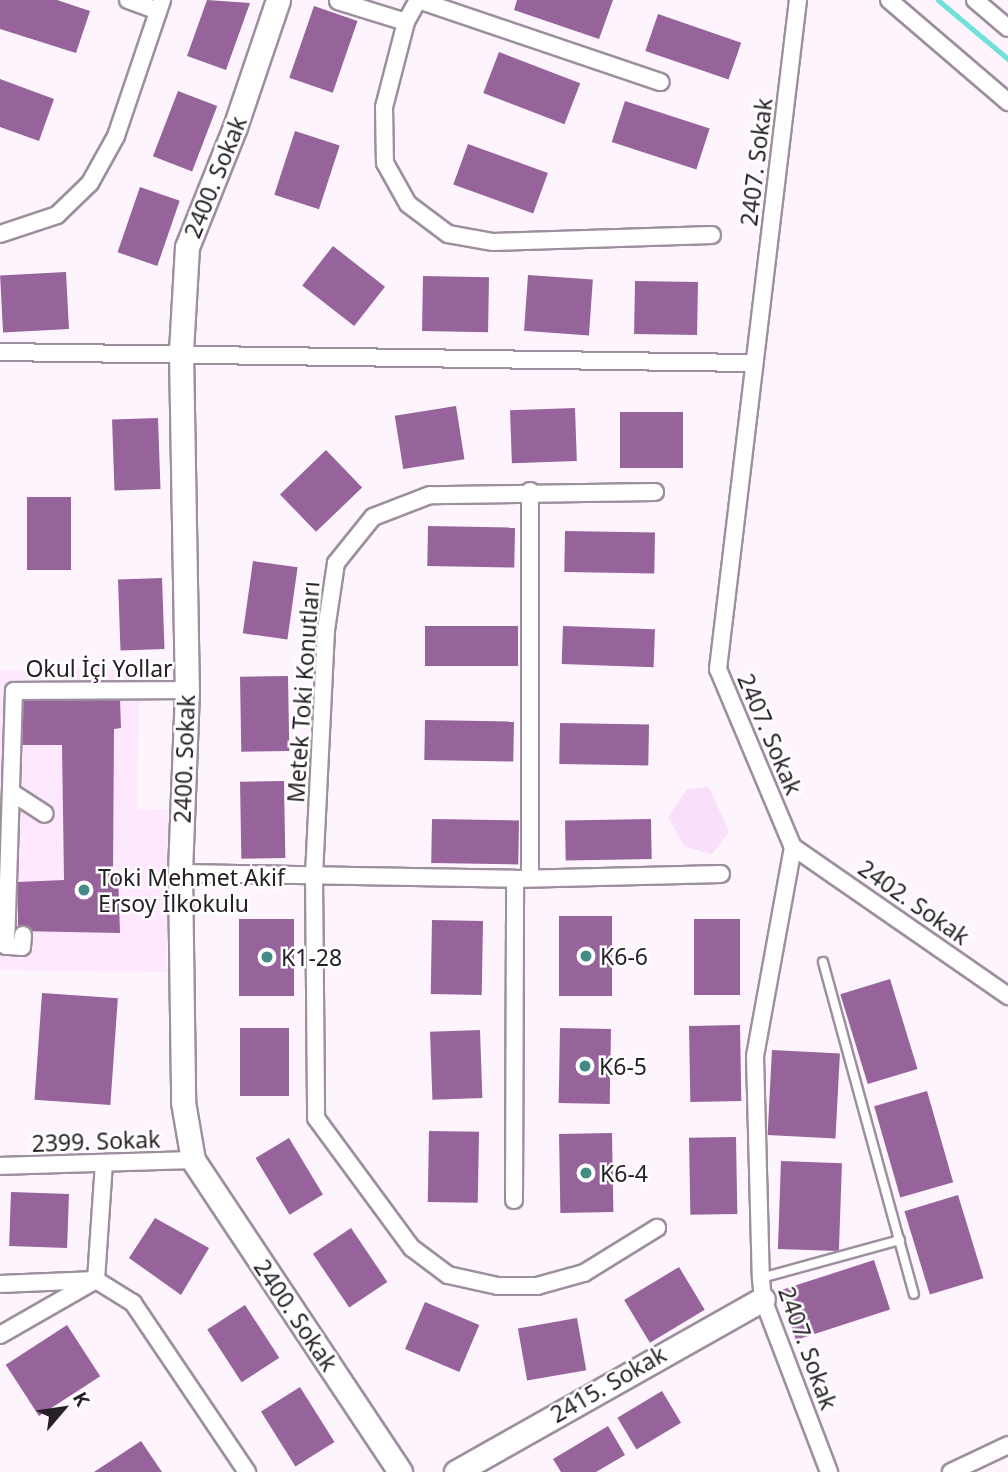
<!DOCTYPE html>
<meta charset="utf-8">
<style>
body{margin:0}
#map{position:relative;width:1008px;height:1472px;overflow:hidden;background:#fdf4fe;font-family:"Noto Sans",sans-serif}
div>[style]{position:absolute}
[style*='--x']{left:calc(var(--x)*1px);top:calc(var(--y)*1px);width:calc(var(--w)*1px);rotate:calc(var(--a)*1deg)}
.built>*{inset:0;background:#fde8fe}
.green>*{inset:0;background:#f9dffa}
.stream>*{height:5px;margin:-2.5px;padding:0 2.5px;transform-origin:2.5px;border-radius:2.5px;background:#70e0da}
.building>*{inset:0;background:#97639b;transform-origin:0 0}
.roads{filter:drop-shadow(2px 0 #9e8f9e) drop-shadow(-2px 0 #9e8f9e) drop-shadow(0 2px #9e8f9e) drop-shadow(0 -2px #9e8f9e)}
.lane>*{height:8px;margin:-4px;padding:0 4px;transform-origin:4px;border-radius:4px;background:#fff}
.street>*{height:16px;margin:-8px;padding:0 8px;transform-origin:8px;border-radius:8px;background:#fff}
.secondary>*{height:23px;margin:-11.5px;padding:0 11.5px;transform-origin:11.5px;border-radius:11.5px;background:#fff}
.dots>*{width:19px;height:19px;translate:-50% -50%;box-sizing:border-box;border:4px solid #fff;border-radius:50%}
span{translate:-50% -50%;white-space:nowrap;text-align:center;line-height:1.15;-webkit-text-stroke:5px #fff;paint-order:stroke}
.street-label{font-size:23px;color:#272127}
.poi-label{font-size:23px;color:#272127}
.left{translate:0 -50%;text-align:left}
.north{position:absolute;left:28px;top:1374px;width:70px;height:70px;-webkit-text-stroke:5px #fff;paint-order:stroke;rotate:61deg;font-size:19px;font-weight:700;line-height:28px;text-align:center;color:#272127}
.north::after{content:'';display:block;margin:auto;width:24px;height:32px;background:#272127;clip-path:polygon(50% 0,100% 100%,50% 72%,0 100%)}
</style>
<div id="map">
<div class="built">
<i style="clip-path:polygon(165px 669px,164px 697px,139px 703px,137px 810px,168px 809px,167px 972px,0 970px,0 670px)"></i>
</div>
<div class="green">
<i style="clip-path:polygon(709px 787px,729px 832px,712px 854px,685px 847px,668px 817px,687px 789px)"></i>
</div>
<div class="stream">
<i style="--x:938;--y:0;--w:92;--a:40.1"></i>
</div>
<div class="building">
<i style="clip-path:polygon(0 0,57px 0,90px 11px,76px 53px,0 29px)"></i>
<i style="clip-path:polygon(207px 0,250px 3px,226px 70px,187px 56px)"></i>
<i style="clip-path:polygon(517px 0,613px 0,599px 39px,514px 10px)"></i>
<i style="left:314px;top:6px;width:46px;height:76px;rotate:19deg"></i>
<i style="left:658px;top:14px;width:88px;height:39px;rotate:19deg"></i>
<i style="left:499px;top:52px;width:87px;height:44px;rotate:21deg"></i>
<i style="clip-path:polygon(0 79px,54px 99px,39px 141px,0 127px)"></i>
<i style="left:178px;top:91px;width:42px;height:70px;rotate:21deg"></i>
<i style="left:625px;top:101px;width:89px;height:43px;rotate:18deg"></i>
<i style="left:295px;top:131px;width:47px;height:67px;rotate:18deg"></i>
<i style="left:468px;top:144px;width:85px;height:43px;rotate:20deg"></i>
<i style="left:140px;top:187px;width:42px;height:69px;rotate:19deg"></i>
<i style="left:333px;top:246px;width:66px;height:50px;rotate:38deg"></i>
<i style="left:66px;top:272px;width:57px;height:66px;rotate:87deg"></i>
<i style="left:528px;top:275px;width:65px;height:56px;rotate:4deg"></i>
<i style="left:423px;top:276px;width:66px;height:55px;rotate:1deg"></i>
<i style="left:635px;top:281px;width:63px;height:53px;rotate:1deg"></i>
<i style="left:456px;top:406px;width:54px;height:62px;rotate:81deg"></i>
<i style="left:575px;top:408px;width:53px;height:65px;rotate:88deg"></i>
<i style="left:620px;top:412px;width:63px;height:56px"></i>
<i style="left:158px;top:418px;width:71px;height:46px;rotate:88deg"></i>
<i style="left:326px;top:450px;width:52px;height:64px;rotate:46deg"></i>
<i style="left:27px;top:497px;width:44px;height:73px"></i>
<i style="left:428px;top:526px;width:87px;height:40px;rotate:1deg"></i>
<i style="left:565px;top:531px;width:90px;height:41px;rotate:1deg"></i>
<i style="left:253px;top:561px;width:45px;height:73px;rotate:8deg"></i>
<i style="left:162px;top:578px;width:71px;height:44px;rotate:88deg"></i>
<i style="left:425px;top:626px;width:93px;height:40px"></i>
<i style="left:563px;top:626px;width:92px;height:38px;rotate:2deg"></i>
<i style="left:288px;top:676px;width:75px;height:48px;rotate:89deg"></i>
<i style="clip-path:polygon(18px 694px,120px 699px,121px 728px,114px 729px,113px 872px,118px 873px,120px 933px,18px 931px,18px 882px,64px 880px,62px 745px,16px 745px)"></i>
<i style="left:425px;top:720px;width:89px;height:40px;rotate:1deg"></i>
<i style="left:560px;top:723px;width:89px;height:41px;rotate:1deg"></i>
<i style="left:284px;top:781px;width:77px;height:44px;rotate:89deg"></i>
<i style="left:432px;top:819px;width:87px;height:44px;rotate:1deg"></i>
<i style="left:651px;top:819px;width:40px;height:86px;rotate:89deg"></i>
<i style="left:559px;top:916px;width:53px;height:80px"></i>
<i style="left:239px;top:919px;width:55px;height:77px"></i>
<i style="left:694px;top:919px;width:46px;height:76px"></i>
<i style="left:432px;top:920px;width:51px;height:74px;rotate:1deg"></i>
<i style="left:890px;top:979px;width:94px;height:52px;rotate:73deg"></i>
<i style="left:42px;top:993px;width:76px;height:107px;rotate:4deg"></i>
<i style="left:740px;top:1025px;width:76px;height:51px;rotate:89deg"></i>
<i style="left:289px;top:1028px;width:68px;height:49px;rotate:90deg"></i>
<i style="left:560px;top:1028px;width:51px;height:75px;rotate:1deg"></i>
<i style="left:480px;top:1030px;width:68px;height:50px;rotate:88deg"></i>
<i style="left:772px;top:1050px;width:68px;height:85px;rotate:3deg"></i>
<i style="left:927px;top:1091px;width:95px;height:55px;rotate:74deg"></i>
<i style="left:429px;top:1131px;width:50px;height:71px;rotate:1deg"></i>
<i style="left:612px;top:1133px;width:79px;height:53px;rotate:89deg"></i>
<i style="left:736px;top:1137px;width:77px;height:47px;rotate:89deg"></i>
<i style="left:289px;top:1138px;width:66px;height:39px;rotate:59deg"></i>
<i style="left:781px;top:1161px;width:61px;height:88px;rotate:2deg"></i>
<i style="left:11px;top:1192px;width:58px;height:54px;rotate:2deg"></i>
<i style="left:958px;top:1195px;width:87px;height:56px;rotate:73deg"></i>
<i style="clip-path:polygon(155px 1218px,209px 1248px,181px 1295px,129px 1258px)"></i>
<i style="left:351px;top:1228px;width:65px;height:46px;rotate:56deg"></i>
<i style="left:874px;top:1260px;width:52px;height:99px;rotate:72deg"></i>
<i style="left:679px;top:1267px;width:50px;height:64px;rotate:59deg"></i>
<i style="left:425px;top:1302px;width:59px;height:51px;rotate:23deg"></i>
<i style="left:245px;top:1305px;width:63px;height:45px;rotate:57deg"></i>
<i style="left:577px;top:1318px;width:53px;height:60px;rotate:80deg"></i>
<i style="left:67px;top:1325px;width:61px;height:73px;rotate:57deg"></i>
<i style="left:300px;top:1387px;width:65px;height:46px;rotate:58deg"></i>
<i style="left:662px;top:1391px;width:37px;height:52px;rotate:59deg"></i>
<i style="clip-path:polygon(608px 1426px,625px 1455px,596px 1472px,561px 1472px,553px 1459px)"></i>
<i style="clip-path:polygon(141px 1441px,162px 1472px,94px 1472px)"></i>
</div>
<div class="roads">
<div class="lane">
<i style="--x:823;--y:962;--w:344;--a:74.7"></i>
<i style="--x:761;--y:1278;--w:144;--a:-15.3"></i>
</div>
<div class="street">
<i style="--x:128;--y:0;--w:32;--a:20"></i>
<i style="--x:418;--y:0;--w:25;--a:119"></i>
<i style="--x:406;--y:22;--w:88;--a:104.5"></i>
<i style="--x:384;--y:107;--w:56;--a:89"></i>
<i style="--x:385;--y:163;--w:47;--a:60.7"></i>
<i style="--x:408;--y:204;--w:50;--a:36.9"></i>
<i style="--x:448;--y:234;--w:46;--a:10.1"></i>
<i style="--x:493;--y:242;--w:219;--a:-1.8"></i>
<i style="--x:418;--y:0;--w:256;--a:18.7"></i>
<i style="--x:798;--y:0;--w:674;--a:96.82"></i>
<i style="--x:718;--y:669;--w:193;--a:67.2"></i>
<i style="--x:793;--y:847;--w:212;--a:100.3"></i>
<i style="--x:755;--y:1056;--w:222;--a:88.5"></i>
<i style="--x:761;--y:1278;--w:21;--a:85"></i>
<i style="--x:763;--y:1299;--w:185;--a:69.1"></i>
<i style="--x:889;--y:0;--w:157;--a:40.6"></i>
<i style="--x:975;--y:0;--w:43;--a:40.3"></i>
<i style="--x:338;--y:1;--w:71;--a:17.2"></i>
<i style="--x:0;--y:234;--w:60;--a:-18.4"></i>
<i style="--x:57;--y:215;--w:46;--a:-44.1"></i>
<i style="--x:90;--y:183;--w:54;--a:-61"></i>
<i style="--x:116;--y:136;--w:144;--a:-71.3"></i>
<i style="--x:0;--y:352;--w:754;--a:0.84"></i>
<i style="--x:530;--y:491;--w:387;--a:90"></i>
<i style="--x:655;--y:492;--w:225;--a:179.2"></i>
<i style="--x:430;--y:495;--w:61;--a:158.9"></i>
<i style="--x:373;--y:517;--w:59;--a:128.8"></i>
<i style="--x:336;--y:563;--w:68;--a:98.5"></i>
<i style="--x:326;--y:630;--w:246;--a:92.8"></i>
<i style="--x:314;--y:876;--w:242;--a:89.5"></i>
<i style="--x:316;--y:1118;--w:162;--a:53.6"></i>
<i style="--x:412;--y:1248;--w:45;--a:36.9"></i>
<i style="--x:448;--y:1275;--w:51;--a:12.4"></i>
<i style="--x:498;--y:1286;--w:39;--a:0"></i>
<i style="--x:537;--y:1286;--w:49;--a:-15.5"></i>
<i style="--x:584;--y:1273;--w:86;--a:-31.7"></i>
<i style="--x:11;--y:792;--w:40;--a:32.9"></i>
<i style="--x:793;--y:847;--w:262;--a:34.7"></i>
<i style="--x:180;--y:873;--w:335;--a:1"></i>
<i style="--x:515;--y:879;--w:206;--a:-1.4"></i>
<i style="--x:23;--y:935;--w:12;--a:95"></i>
<i style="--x:22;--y:947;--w:16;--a:-176"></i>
<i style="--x:6;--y:946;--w:255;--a:-88.2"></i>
<i style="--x:14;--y:691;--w:173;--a:-0.3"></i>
<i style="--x:0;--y:1166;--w:193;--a:-1.8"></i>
<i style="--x:514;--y:1200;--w:321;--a:-89.8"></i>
<i style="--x:0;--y:1284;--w:96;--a:-2.4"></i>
<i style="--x:96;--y:1280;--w:44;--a:31.9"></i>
<i style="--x:133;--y:1303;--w:204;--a:56"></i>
<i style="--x:0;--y:1335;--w:111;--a:-29.8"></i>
<i style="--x:96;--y:1280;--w:116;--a:-86.1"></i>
<i style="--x:951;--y:1472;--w:63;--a:-25.3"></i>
</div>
<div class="secondary">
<i style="--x:278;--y:0;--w:134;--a:108.7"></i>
<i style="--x:235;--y:127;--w:129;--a:111.8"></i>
<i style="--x:187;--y:247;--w:105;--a:93.3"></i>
<i style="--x:181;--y:352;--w:338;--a:89"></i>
<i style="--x:187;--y:690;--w:183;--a:92.2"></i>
<i style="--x:180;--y:873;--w:229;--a:89.2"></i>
<i style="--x:183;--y:1102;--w:59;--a:80.2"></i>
<i style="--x:193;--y:1160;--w:374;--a:56.4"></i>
<i style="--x:456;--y:1472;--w:352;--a:-29.4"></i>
</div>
</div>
<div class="dots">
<i style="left:84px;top:890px;background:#448b87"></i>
<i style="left:586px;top:956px;background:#448b87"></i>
<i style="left:267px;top:957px;background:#448b87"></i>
<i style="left:585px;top:1066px;background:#448b87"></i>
<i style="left:586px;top:1173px;background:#448b87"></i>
</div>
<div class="street-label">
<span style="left:756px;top:162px;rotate:-83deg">2407. Sokak</span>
<span style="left:215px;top:177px;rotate:-68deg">2400. Sokak</span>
<span style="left:99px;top:668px">Okul İçi Yollar</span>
<span style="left:303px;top:692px;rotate:-86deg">Metek Toki Konutları</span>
<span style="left:770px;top:734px;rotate:67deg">2407. Sokak</span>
<span style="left:184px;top:759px;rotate:-88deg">2400. Sokak</span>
<span style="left:914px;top:902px;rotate:35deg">2402. Sokak</span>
<span style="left:96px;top:1141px;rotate:-2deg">2399. Sokak</span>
<span style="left:296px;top:1315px;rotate:56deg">2400. Sokak</span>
<span style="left:808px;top:1348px;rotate:70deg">2407. Sokak</span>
<span style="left:608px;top:1384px;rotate:-30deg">2415. Sokak</span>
</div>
<div class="poi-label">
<span class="left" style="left:98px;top:890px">Toki Mehmet Akif<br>Ersoy İlkokulu</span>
<span class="left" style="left:600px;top:956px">K6-6</span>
<span class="left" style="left:281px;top:957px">K1-28</span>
<span class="left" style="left:599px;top:1066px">K6-5</span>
<span class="left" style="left:600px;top:1173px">K6-4</span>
</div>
<div class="north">K</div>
</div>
